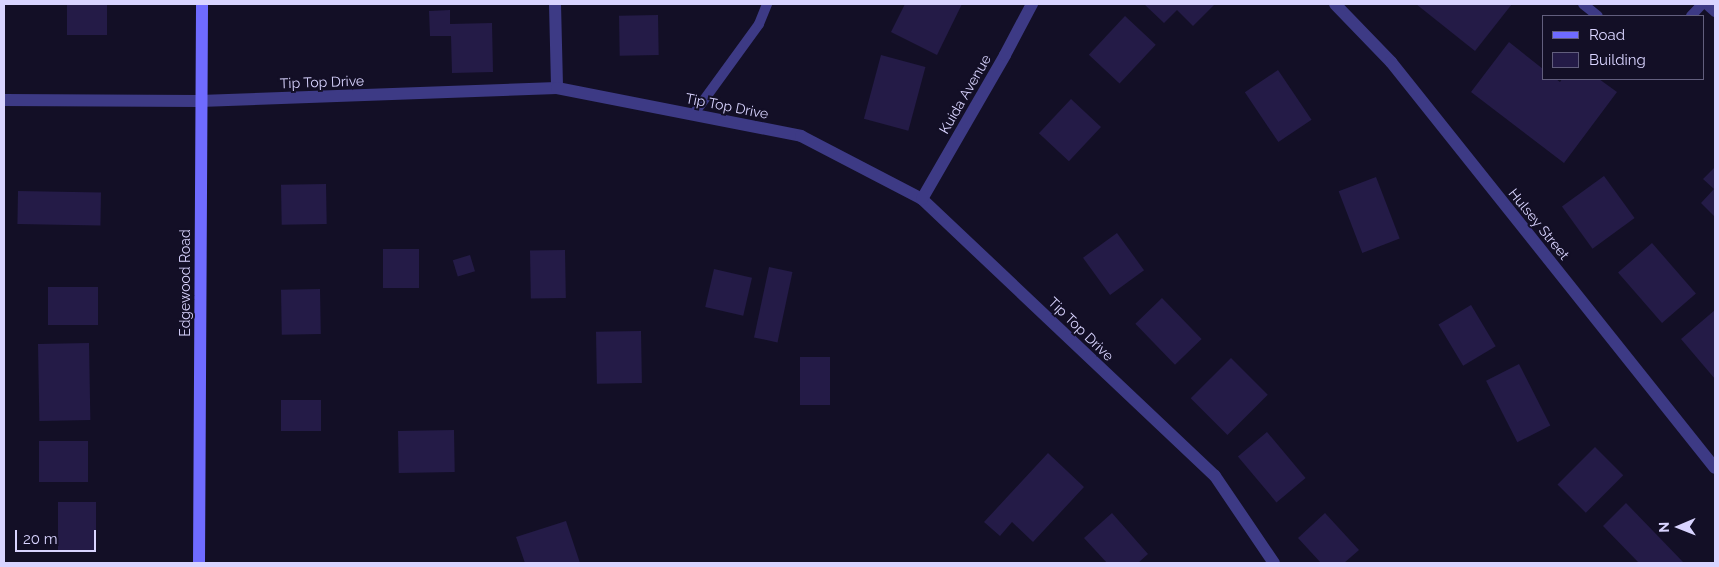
<!DOCTYPE html>
<style>
body{margin:0}
#map{position:relative;width:1719px;height:567px;overflow:hidden;background:#130f26;font-family:Raleway,sans-serif}
div>[style]{position:absolute}
[style*='--x']{left:calc(var(--x)*1px);top:calc(var(--y)*1px);width:calc(var(--w)*1px);rotate:calc(var(--a)*1deg)}
.building>*{inset:0;background:#241b47;transform-origin:0 0}
.lane>*{height:10px;margin:-5px;padding:0 5px;transform-origin:5px;border-radius:5px;background:#3d3a85}
.street>*{height:12px;margin:-6px;padding:0 6px;transform-origin:6px;border-radius:6px;background:#3d3a85}
.secondary>*{height:12px;margin:-6px;padding:0 6px;transform-origin:6px;border-radius:6px;background:#6f6bff}
span{translate:-50% -50%;white-space:nowrap;text-align:center;line-height:1.15;-webkit-text-stroke:4px #130f26;paint-order:stroke}
.street-label{font-size:14px;color:#d9d4ff}
.frame{position:absolute;inset:0;border:5px solid #d9d4ff;pointer-events:none}
.legend{position:absolute;left:1542px;top:15px;width:162px;height:65px;box-sizing:border-box;background:#130f26;border:1px solid #625e7d;margin:0;padding:6px 9px;list-style:none;font-size:15px;color:#d9d4ff}
.legend li{display:flex;align-items:center;gap:10px;height:25px}
.legend b{width:25px;border:1px solid #625e7d}
.north{position:absolute;left:1654px;top:502px;width:50px;height:50px;-webkit-text-stroke:4px #130f26;paint-order:stroke;rotate:269deg;font-size:14px;font-weight:700;line-height:20px;text-align:center;color:#d9d4ff}
.north::after{content:'';display:block;margin:auto;width:18px;height:22px;background:#d9d4ff;clip-path:polygon(50% 0,100% 100%,50% 72%,0 100%)}
.scale{position:absolute;left:15px;top:530px;width:81px;height:22px;box-sizing:border-box;border:2px solid #d9d4ff;border-top:0;padding-left:6px;font-size:15px;line-height:18px;white-space:nowrap;color:#d9d4ff;-webkit-text-stroke:4px #130f26;paint-order:stroke}
</style>
<div id="map">
<div class="building">
<i style="left:67px;top:4px;width:40px;height:31px"></i>
<i style="clip-path:polygon(905px 4px,962px 4px,937px 55px,891px 32px)"></i>
<i style="clip-path:polygon(1144px 4px,1215px 4px,1193px 26px,1177px 10px,1164px 23px)"></i>
<i style="clip-path:polygon(1416px 4px,1512px 4px,1475px 51px)"></i>
<i style="clip-path:polygon(450px 10px,450px 24px,492px 23px,493px 72px,452px 73px,451px 36px,430px 36px,429px 11px)"></i>
<i style="left:658px;top:15px;width:40px;height:39px;rotate:89deg"></i>
<i style="left:1125px;top:16px;width:42px;height:53px;rotate:43deg"></i>
<i style="clip-path:polygon(1509px 42px,1543px 69px,1543px 79px,1556px 79px,1560px 82px,1562px 79px,1599px 79px,1617px 92px,1564px 163px,1471px 92px)"></i>
<i style="left:881px;top:55px;width:46px;height:66px;rotate:15deg"></i>
<i style="left:1278px;top:70px;width:60px;height:40px;rotate:56deg"></i>
<i style="left:1071px;top:99px;width:41px;height:47px;rotate:43deg"></i>
<i style="clip-path:polygon(1715px 167px,1715px 217px,1701px 203px,1714px 189px,1703px 179px)"></i>
<i style="left:1604px;top:176px;width:52px;height:52px;rotate:54deg"></i>
<i style="left:1376px;top:177px;width:66px;height:40px;rotate:69deg"></i>
<i style="left:326px;top:184px;width:40px;height:45px;rotate:89deg"></i>
<i style="left:18px;top:191px;width:83px;height:33px;rotate:1deg"></i>
<i style="left:1117px;top:233px;width:46px;height:42px;rotate:54deg"></i>
<i style="left:1652px;top:243px;width:67px;height:45px;rotate:49deg"></i>
<i style="left:383px;top:249px;width:36px;height:39px"></i>
<i style="left:565px;top:250px;width:48px;height:35px;rotate:89deg"></i>
<i style="left:470px;top:255px;width:17px;height:18px;rotate:73deg"></i>
<i style="left:769px;top:267px;width:24px;height:72px;rotate:12deg"></i>
<i style="left:714px;top:269px;width:39px;height:39px;rotate:13deg"></i>
<i style="left:48px;top:287px;width:50px;height:38px"></i>
<i style="left:320px;top:289px;width:45px;height:39px;rotate:89deg"></i>
<i style="left:1162px;top:298px;width:57px;height:37px;rotate:46deg"></i>
<i style="left:1471px;top:305px;width:48px;height:38px;rotate:59deg"></i>
<i style="clip-path:polygon(1715px 310px,1715px 379px,1681px 339px)"></i>
<i style="left:641px;top:331px;width:52px;height:45px;rotate:89deg"></i>
<i style="left:89px;top:343px;width:77px;height:51px;rotate:89deg"></i>
<i style="left:800px;top:357px;width:30px;height:48px"></i>
<i style="left:1231px;top:358px;width:52px;height:57px;rotate:45deg"></i>
<i style="left:1519px;top:364px;width:69px;height:37px;rotate:63deg"></i>
<i style="left:321px;top:400px;width:31px;height:40px;rotate:90deg"></i>
<i style="left:454px;top:430px;width:42px;height:56px;rotate:89deg"></i>
<i style="left:1267px;top:432px;width:60px;height:38px;rotate:50deg"></i>
<i style="left:88px;top:441px;width:41px;height:49px;rotate:90deg"></i>
<i style="left:1595px;top:447px;width:40px;height:53px;rotate:45deg"></i>
<i style="clip-path:polygon(1048px 453px,1084px 487px,1033px 542px,1012px 522px,1000px 536px,984px 522px)"></i>
<i style="left:58px;top:502px;width:38px;height:48px"></i>
<i style="clip-path:polygon(1626px 503px,1684px 563px,1639px 563px,1603px 526px)"></i>
<i style="clip-path:polygon(1112px 513px,1148px 554px,1138px 563px,1107px 563px,1084px 538px)"></i>
<i style="clip-path:polygon(1325px 513px,1359px 550px,1344px 563px,1321px 563px,1298px 538px)"></i>
<i style="clip-path:polygon(566px 521px,580px 563px,525px 563px,516px 537px)"></i>
</div>
<div class="lane">
<i style="--x:1583;--y:4;--w:19;--a:39"></i>
<i style="--x:1706;--y:4;--w:12;--a:42"></i>
<i style="--x:1691;--y:16;--w:16;--a:-47"></i>
<i style="--x:693;--y:115;--w:112;--a:-54"></i>
<i style="--x:759;--y:24;--w:22;--a:-68"></i>
</div>
<div class="street">
<i style="--x:555;--y:4;--w:84;--a:88.6"></i>
<i style="--x:1335;--y:4;--w:81;--a:46"></i>
<i style="--x:1391;--y:62;--w:519;--a:51.41"></i>
<i style="--x:4;--y:100;--w:196;--a:0.3"></i>
<i style="--x:200;--y:101;--w:357;--a:-2.1"></i>
<i style="--x:557;--y:88;--w:249;--a:11.1"></i>
<i style="--x:801;--y:136;--w:136;--a:27.5"></i>
<i style="--x:922;--y:199;--w:403;--a:43.4"></i>
<i style="--x:1215;--y:476;--w:105;--a:55.9"></i>
<i style="--x:922;--y:199;--w:166;--a:-60"></i>
<i style="--x:1005;--y:55;--w:58;--a:-62.1"></i>
</div>
<div class="secondary">
<i style="--x:199;--y:563;--w:559;--a:-89.69"></i>
</div>
<div class="street-label">
<span style="left:322px;top:82px;rotate:-2deg">Tip Top Drive</span>
<span style="left:965px;top:94px;rotate:-60deg">Kuida Avenue</span>
<span style="left:727px;top:106px;rotate:11deg">Tip Top Drive</span>
<span style="left:1539px;top:224px;rotate:51deg">Hulsey Street</span>
<span style="left:185px;top:283px;rotate:-90deg">Edgewood Road</span>
<span style="left:1081px;top:329px;rotate:44deg">Tip Top Drive</span>
</div>
<div class="frame"></div>
<ul class="legend">
<li><b style="height:6px;background:#6f6bff"></b>Road</li>
<li><b style="height:14px;background:#241b47"></b>Building</li>
</ul>
<div class="north">N</div>
<div class="scale">20 m</div>
</div>
